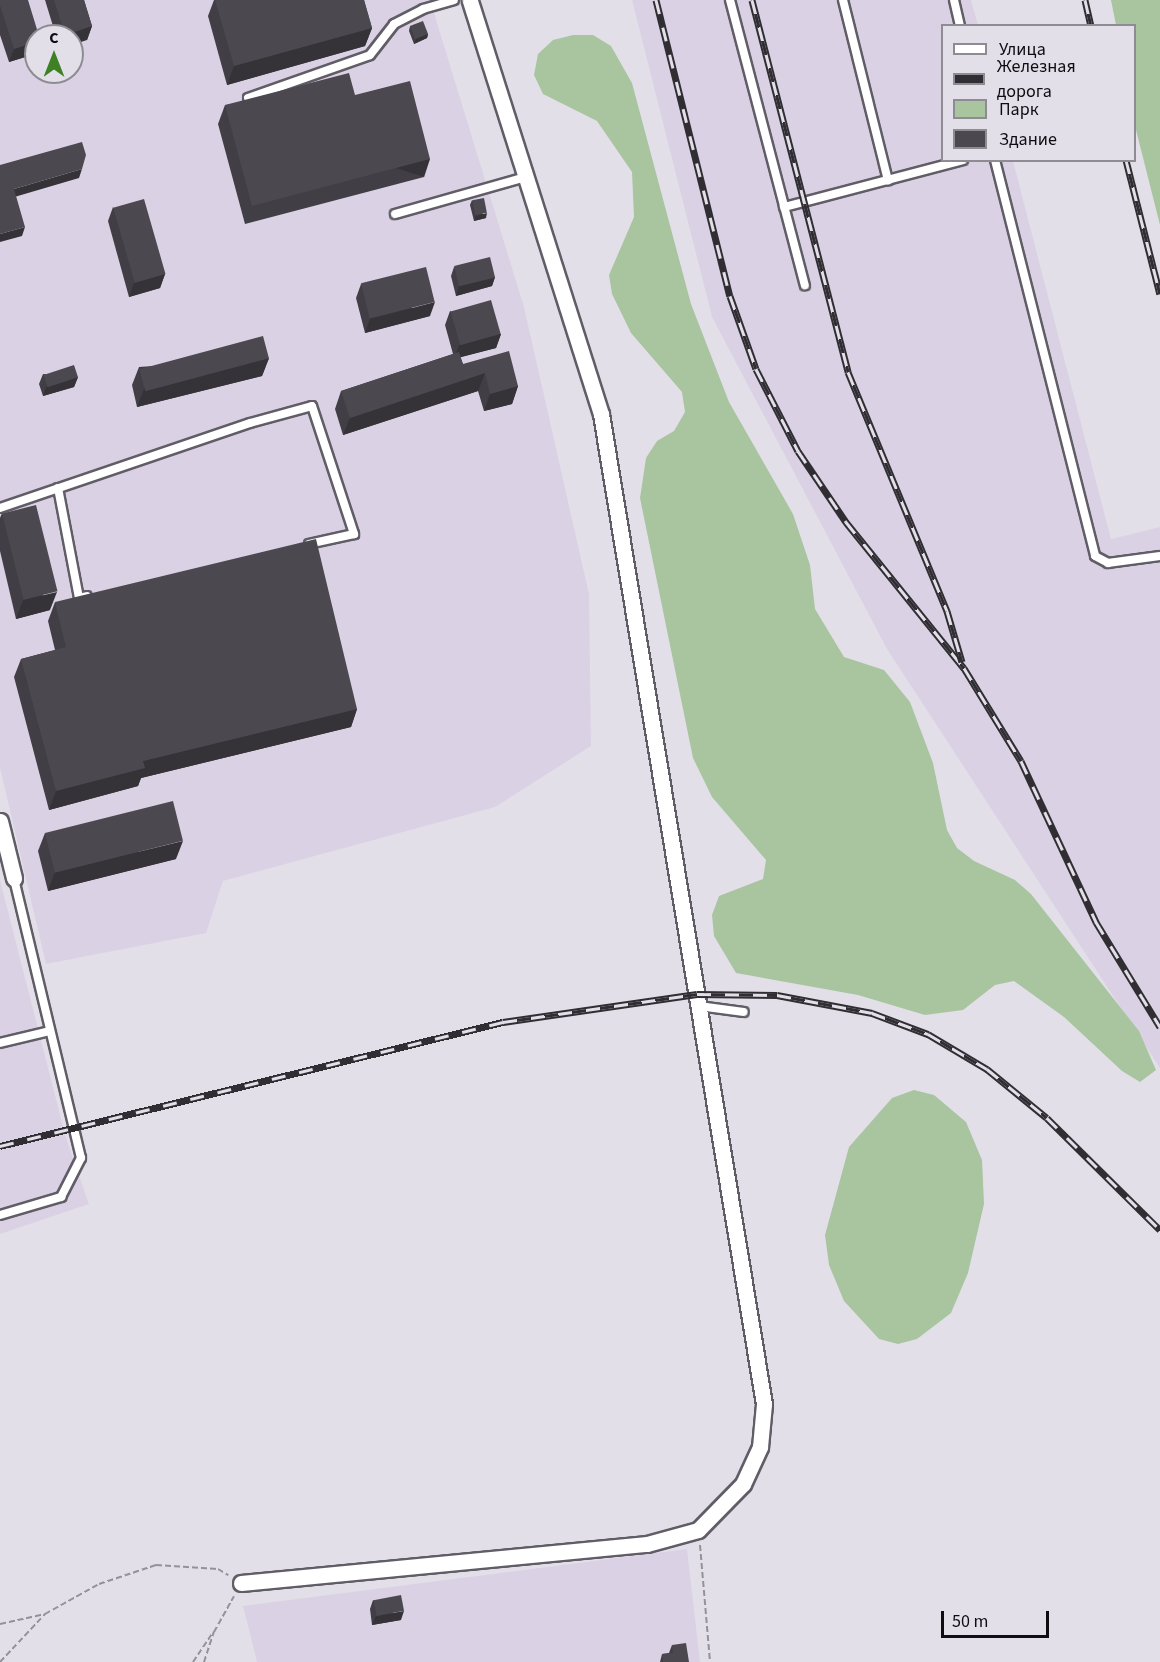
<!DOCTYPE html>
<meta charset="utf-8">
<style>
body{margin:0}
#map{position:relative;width:1160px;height:1662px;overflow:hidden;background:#e3dfe9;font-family:"Source Sans 3",sans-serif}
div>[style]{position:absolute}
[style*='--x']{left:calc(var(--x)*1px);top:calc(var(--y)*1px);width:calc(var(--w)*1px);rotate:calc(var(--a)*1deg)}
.built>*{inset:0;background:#dad2e4}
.green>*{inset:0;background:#a8c59f}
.path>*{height:2px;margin-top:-1px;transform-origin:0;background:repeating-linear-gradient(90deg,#949199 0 6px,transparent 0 9px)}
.roads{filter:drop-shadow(2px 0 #615d66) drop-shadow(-2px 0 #615d66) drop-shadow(0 2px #615d66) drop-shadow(0 -2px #615d66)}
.service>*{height:8px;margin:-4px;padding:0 4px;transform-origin:4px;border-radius:4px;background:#fff}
.minor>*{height:15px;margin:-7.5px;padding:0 7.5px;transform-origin:7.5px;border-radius:7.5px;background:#fff}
.rail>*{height:7px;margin-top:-3.5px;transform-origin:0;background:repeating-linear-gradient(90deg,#e3dfe9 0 14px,#302e33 0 28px);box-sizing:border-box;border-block:2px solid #302e33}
.wall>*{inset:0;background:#413e45}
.shaded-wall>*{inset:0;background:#353238;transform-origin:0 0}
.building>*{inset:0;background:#4c4850;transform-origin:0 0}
span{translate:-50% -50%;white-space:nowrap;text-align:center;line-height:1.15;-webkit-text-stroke:6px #e3dfe9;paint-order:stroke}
.legend{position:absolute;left:941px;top:24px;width:195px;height:138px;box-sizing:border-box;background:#e3dfe9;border:2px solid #8e8b93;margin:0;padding:8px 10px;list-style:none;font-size:18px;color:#0f0d11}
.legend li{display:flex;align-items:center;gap:12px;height:30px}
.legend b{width:30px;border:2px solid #8e8b93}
.north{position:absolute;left:24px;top:24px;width:60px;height:60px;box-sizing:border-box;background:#e3dfe9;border:2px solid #8e8b93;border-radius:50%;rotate:0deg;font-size:16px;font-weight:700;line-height:24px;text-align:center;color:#0f0d11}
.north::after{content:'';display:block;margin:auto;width:21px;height:27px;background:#3e8125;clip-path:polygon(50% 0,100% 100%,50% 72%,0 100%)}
.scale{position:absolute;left:941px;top:1611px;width:108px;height:27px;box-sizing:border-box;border:3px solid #0f0d11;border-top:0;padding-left:8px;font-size:18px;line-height:21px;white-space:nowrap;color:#0f0d11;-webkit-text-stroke:4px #e3dfe9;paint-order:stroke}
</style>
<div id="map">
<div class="built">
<i style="clip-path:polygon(evenodd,0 0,430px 0,524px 307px,589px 594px,591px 746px,495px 807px,223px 881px,206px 933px,46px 964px,0 768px,0 0,36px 36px,72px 36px,72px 72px,36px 72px,36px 36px)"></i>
<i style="clip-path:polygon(632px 0,971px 0,978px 25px,942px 26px,942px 160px,1013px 161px,1111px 539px,1160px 527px,1160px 1068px,887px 649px,712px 317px)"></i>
<i style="clip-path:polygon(0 880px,66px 1138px,89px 1204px,0 1234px)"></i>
<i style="clip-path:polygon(687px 1549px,700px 1662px,257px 1662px,243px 1606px)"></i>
</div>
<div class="green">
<i style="clip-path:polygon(1111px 0,1160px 0,1160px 225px,1135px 126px,1134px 26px,1116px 25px)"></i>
<i style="clip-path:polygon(573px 35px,593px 35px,611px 46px,632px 83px,691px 304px,729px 402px,793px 514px,810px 565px,815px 609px,844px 657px,884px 670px,910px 702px,933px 763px,947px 830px,957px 848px,974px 861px,1015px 880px,1031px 894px,1139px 1031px,1156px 1070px,1140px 1082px,1122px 1071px,1064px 1017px,1014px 981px,995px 985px,963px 1010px,925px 1015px,858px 995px,736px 973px,714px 936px,712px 915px,719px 896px,763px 879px,766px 860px,712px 797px,693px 758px,640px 498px,646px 458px,657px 441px,674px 431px,685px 412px,682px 392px,631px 333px,612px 294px,609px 275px,634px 217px,632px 172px,597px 121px,543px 94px,534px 75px,538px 54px,553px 40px)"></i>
<i style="clip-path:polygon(914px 1090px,934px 1095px,966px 1122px,982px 1160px,984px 1204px,968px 1273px,951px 1313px,917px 1339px,898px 1344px,879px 1339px,844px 1301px,829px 1265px,825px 1235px,849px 1147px,892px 1098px)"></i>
</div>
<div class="path">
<i style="--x:700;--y:1545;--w:117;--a:85.1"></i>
<i style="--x:0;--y:1624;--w:46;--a:-12.5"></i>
<i style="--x:0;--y:1662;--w:66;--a:-46.8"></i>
<i style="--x:45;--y:1614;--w:62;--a:-29.1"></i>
<i style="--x:99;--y:1584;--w:60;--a:-18.4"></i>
<i style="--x:156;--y:1565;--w:62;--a:3.7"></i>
<i style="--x:218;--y:1569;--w:12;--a:31"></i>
<i style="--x:193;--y:1662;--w:34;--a:-56"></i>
<i style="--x:204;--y:1662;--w:32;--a:-72"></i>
<i style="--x:214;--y:1632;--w:41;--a:-60.9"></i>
</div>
<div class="roads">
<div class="service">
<i style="--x:730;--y:0;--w:295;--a:75.3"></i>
<i style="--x:843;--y:0;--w:186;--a:76"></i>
<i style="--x:954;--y:0;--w:27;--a:77"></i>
<i style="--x:248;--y:98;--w:129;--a:-19.4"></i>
<i style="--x:370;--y:55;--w:39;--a:-52"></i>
<i style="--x:394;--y:24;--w:33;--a:-27"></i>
<i style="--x:423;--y:9;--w:32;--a:-16"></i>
<i style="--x:995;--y:160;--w:408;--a:75.8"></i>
<i style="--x:1095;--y:556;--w:15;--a:28"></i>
<i style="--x:1108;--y:563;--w:52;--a:-7.7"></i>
<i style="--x:784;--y:207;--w:185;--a:-14.7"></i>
<i style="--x:395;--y:214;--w:136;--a:-15.8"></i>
<i style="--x:58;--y:488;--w:112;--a:79.2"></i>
<i style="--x:79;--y:598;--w:8;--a:-14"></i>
<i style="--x:0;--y:508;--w:264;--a:-18.8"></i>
<i style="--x:250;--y:423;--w:64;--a:-15.3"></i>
<i style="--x:312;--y:406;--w:135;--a:71.8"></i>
<i style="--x:354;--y:534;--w:46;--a:167.5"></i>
<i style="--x:699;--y:1006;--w:45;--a:7.6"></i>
<i style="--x:0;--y:1043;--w:51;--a:-13.5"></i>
<i style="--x:0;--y:1215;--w:64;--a:-16.4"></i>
<i style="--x:61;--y:1197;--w:44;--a:-62.9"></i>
<i style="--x:81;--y:1158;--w:288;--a:-103.5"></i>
</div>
<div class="minor">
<i style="--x:0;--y:821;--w:59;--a:76.2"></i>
<i style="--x:241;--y:1583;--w:408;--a:-5.5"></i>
<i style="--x:647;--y:1544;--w:53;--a:-15.4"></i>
<i style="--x:698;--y:1530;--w:64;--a:-45.6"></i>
<i style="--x:743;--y:1484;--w:41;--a:-65.3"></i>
<i style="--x:760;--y:1447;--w:43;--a:-84.7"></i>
<i style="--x:764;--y:1404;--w:1003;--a:-99.35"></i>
<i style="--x:601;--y:414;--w:434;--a:-107.6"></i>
</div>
</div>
<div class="rail">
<i style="--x:656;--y:0;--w:305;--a:76"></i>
<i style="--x:730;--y:296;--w:77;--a:70.4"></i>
<i style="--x:756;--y:369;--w:92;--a:62.9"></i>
<i style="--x:798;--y:451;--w:86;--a:55.9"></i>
<i style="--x:846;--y:522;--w:188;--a:51.1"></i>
<i style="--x:964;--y:668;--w:109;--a:58.5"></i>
<i style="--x:1021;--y:761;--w:178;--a:65"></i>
<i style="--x:1096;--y:922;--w:123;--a:58.6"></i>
<i style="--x:752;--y:0;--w:384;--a:75.5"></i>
<i style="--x:848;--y:372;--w:259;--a:67.5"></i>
<i style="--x:947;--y:611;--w:53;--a:73.6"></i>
<i style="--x:1085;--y:0;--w:27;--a:77"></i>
<i style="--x:1126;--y:160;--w:138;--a:75.8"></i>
<i style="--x:0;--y:1146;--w:518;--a:-13.85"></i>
<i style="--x:503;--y:1022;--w:196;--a:-8.2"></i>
<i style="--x:697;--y:994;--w:80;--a:0.7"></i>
<i style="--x:777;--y:995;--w:97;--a:10.7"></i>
<i style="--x:872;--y:1013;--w:60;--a:20.6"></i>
<i style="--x:928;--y:1034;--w:69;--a:30.7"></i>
<i style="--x:987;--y:1069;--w:77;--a:39.2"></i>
<i style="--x:1047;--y:1118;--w:159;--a:44.7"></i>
</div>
<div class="wall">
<i style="clip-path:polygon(0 0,36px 36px,35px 54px,9px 62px,0 35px)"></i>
<i style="clip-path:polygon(45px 0,84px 0,92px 26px,87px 40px,72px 36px,56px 36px)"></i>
<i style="clip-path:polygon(214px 0,364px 0,372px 28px,365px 46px,227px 85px,208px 16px)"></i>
<i style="clip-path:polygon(410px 26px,428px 34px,427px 38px,414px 44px,409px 31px)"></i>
<i style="clip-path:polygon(355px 95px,424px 177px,245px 224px,218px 124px,225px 105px)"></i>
<i style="clip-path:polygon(472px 200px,486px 218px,474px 221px,470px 205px)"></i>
<i style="clip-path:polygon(113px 207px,165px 274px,160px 288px,129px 297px,108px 221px)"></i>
<i style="clip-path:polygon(454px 267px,495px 277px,492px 286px,456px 296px,451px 276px)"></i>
<i style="clip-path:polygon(361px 284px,430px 316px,365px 333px,356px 298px)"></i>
<i style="clip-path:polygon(450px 311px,501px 334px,496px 348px,460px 357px,463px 364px,518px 386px,512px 404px,484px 411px,478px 391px,343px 435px,335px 409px,341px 391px,453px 354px,445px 325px)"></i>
<i style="clip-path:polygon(269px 358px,262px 376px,137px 407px,132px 385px,139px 367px)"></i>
<i style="clip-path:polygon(43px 374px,78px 377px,74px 387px,43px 396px,39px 384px)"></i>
<i style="clip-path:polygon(2px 513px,50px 610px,16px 619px,0 551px,0 518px)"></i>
<i style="clip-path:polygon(55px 602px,357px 709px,351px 727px,141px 778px,138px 786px,49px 810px,14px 677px,21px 659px,55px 650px,48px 621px)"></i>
<i style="clip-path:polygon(45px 833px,176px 859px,48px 891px,38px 851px)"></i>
<i style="clip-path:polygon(373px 1600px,401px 1620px,372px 1625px,370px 1609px)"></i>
<i style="clip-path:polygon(672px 1645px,689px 1662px,660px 1662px,662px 1654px,669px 1653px)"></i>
</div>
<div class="shaded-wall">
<i style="clip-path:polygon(92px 26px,87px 40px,72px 45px,72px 36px,65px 36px,65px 35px)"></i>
<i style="clip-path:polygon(372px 28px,365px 46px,227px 85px,234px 66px)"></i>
<i style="clip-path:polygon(428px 34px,427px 38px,414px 44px,416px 39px)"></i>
<i style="clip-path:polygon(36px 42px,35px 54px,9px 62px,14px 49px)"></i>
<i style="left:430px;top:159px;width:19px;height:184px;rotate:108deg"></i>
<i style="clip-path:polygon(82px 169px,79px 178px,11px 198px,14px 189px)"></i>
<i style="clip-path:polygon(487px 213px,486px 218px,474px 221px,476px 216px)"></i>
<i style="clip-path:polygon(25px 227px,22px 236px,0 242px,0 234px)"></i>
<i style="clip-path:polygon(165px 274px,160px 288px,129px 297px,134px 283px)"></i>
<i style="clip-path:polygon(495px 277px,492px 286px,456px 296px,459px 286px)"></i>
<i style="clip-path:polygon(435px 302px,430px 316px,365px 333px,370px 319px)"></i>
<i style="clip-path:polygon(501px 334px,496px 348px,454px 359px,459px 345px)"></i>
<i style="clip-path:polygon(269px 358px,262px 376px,137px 407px,144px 389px)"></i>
<i style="clip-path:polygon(485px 373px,478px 391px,343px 435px,350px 418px)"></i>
<i style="clip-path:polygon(78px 377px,74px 387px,43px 396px,46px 387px)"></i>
<i style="clip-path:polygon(518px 386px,512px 404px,484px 411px,490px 394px)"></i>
<i style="clip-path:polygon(57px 592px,50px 610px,16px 619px,23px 600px)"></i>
<i style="clip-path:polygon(357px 709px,351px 727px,141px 778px,138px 786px,49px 810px,56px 791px,143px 761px)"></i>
<i style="clip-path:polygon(183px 841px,176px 859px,48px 891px,55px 872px)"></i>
<i style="clip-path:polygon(404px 1611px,401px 1620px,372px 1625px,376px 1616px)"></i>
</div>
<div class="building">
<i style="clip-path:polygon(0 0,28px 0,39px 36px,36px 36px,36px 42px,14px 49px,0 5px)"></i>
<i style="clip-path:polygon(54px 0,84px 0,92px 26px,65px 35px)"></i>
<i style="clip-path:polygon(215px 0,364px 0,372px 28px,234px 66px)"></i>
<i style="left:423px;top:21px;width:14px;height:14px;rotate:69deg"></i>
<i style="clip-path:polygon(349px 73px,355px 95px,410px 81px,430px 159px,252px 206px,225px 105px)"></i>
<i style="clip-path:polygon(82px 142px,86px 155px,82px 169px,14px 189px,25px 227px,0 234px,0 165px)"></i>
<i style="left:484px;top:198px;width:15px;height:12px;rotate:79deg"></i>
<i style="left:144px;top:199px;width:78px;height:32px;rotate:74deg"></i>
<i style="left:490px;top:257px;width:21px;height:37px;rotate:76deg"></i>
<i style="left:426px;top:267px;width:36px;height:67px;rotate:76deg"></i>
<i style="left:491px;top:300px;width:35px;height:42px;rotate:74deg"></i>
<i style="left:263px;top:336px;width:23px;height:128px;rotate:75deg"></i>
<i style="clip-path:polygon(509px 351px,518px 386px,490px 394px,485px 373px,350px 418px,341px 391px,459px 352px,463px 364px)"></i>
<i style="left:74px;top:365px;width:13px;height:32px;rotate:72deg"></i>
<i style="left:36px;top:505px;width:89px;height:35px;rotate:76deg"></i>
<i style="clip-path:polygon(316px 539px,357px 709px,143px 761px,145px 768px,56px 791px,21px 659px,66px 647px,55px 602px)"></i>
<i style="left:173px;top:801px;width:41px;height:132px;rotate:76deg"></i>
<i style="left:401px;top:1595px;width:16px;height:28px;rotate:79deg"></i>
<i style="clip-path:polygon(686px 1643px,689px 1662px,663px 1662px,662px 1654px,673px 1653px,672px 1645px)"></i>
</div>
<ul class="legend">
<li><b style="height:8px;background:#fff"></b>Улица</li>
<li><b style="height:8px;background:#302e33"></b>Железная дорога</li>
<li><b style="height:16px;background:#a8c59f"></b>Парк</li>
<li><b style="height:16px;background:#4c4850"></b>Здание</li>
</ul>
<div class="north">С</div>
<div class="scale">50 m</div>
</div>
